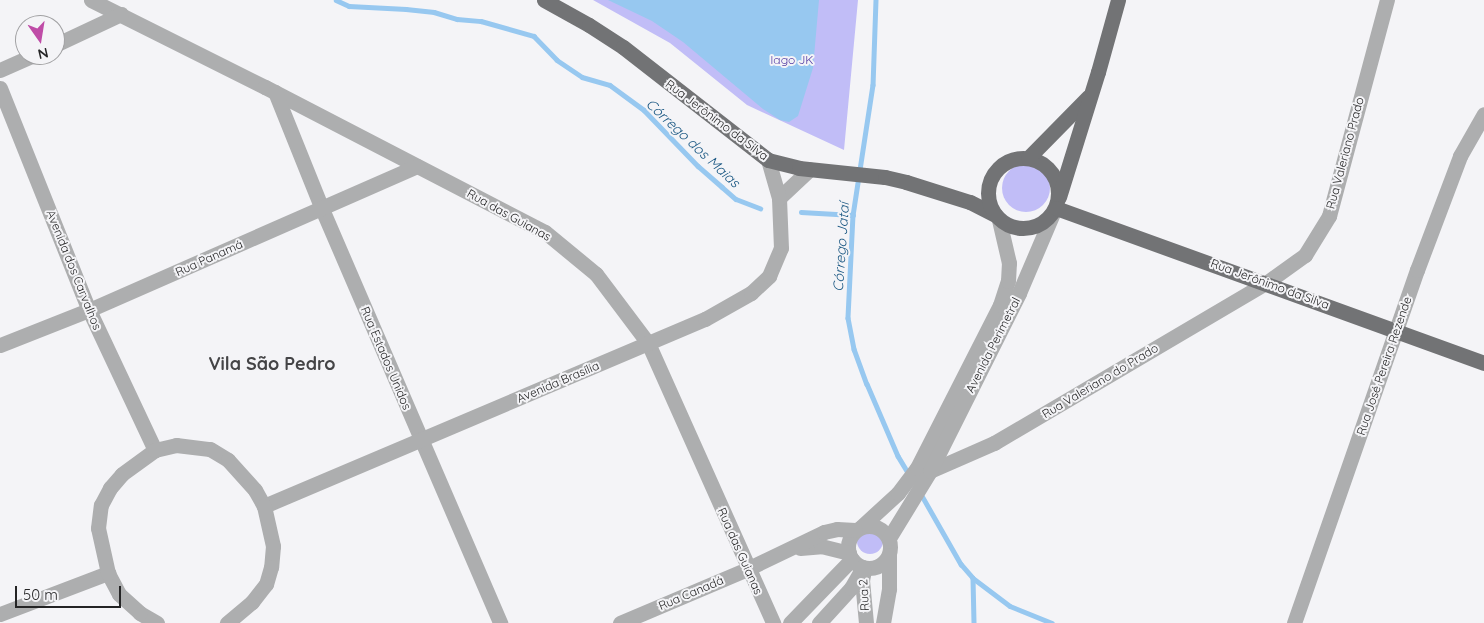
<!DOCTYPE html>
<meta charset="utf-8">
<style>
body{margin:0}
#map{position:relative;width:1484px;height:623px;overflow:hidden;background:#f4f4f7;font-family:Quicksand,sans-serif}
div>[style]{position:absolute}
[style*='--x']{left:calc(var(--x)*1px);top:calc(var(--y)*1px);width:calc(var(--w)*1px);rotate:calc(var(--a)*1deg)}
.green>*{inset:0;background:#c1bdf7}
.round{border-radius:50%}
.water>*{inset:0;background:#97c8f0}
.stream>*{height:4.5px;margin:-2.25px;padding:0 2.25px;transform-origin:2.25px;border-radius:2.25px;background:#97c8f0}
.minor>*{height:15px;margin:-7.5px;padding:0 7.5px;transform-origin:7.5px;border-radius:7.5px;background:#adaeaf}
.minor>.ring{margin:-7.5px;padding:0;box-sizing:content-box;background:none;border:15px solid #adaeaf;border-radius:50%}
.major>*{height:15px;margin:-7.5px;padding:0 7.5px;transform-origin:7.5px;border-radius:7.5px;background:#727375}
.major>.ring{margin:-7.5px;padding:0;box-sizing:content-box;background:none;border:15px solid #727375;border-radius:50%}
span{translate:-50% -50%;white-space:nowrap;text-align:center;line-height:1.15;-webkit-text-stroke:4px #f4f4f7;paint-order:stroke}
.park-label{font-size:12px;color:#523ca3}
.street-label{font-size:12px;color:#242425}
.water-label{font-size:14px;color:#185682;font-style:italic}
.district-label{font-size:18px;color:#444446;font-weight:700}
.north{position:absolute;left:15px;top:15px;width:50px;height:50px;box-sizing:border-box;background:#f4f4f7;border:1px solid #a1a1a3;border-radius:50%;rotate:167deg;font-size:14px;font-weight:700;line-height:20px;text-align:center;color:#242425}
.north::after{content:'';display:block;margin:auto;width:18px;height:22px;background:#bf4ca7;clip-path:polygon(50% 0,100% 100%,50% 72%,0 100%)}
.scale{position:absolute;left:15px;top:586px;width:106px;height:22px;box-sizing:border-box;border:2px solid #242425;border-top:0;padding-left:6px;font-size:15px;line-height:18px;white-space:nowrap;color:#242425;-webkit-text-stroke:4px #f4f4f7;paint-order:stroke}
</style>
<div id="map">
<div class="green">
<i style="clip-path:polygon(593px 0,858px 0,844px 150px,747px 105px,670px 43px)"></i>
<i class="round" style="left:1002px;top:164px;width:48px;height:48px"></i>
<i class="round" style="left:857px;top:528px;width:26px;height:26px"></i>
</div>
<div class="water">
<i style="clip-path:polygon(608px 0,819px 0,813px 68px,798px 116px,789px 122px,780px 120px,763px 109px,683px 42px,652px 21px)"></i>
</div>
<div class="stream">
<i style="--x:336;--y:0;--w:14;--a:25"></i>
<i style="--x:349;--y:6;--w:57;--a:3"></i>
<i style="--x:406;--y:9;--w:28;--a:6"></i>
<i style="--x:434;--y:12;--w:24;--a:17"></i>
<i style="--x:457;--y:19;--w:24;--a:5"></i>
<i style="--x:481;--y:21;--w:55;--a:15.8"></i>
<i style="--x:534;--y:36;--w:33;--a:46"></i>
<i style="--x:557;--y:60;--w:30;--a:34"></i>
<i style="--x:582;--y:77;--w:29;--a:16"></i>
<i style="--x:610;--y:85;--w:42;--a:36.3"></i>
<i style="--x:644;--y:110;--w:78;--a:46"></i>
<i style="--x:698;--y:166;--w:32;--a:41"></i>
<i style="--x:722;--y:187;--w:18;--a:41"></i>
<i style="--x:736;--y:199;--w:26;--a:21"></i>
<i style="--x:876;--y:0;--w:85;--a:92"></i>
<i style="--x:873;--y:85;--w:132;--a:98.7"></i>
<i style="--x:853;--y:215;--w:103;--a:92.8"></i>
<i style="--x:848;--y:318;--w:32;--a:79"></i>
<i style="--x:854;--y:349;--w:37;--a:70"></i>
<i style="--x:867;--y:384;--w:78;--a:66.7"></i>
<i style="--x:898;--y:456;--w:21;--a:59"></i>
<i style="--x:801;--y:212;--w:52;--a:3.3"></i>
<i style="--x:921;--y:494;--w:81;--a:60.3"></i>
<i style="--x:961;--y:564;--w:18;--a:49"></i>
<i style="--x:973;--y:578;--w:46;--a:37.1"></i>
<i style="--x:1010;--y:606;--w:45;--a:22"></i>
<i style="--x:973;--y:578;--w:45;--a:88.7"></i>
</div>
<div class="minor">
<i style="--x:91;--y:0;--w:195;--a:26.6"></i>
<i style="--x:265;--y:87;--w:315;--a:27.4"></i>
<i style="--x:545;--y:232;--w:66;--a:39.5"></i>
<i style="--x:596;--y:274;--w:86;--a:53"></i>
<i style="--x:648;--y:343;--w:307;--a:65.9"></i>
<i style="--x:55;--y:45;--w:73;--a:-25.2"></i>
<i style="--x:0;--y:70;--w:36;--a:-24"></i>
<i style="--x:0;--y:88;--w:239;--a:68.2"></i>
<i style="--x:89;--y:310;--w:155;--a:64.8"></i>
<i style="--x:275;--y:92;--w:126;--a:68.1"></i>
<i style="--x:322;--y:209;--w:451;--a:66.7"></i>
<i style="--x:779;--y:198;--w:42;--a:-43.1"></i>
<i style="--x:0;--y:345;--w:96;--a:-21.5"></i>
<i style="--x:89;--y:310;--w:358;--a:-23.7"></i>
<i style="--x:930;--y:471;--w:70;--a:-23.6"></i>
<i style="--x:994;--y:443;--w:316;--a:-30.5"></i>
<i style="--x:1266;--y:283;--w:48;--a:-35.7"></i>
<i style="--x:1305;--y:255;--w:46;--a:-58.4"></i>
<i style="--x:1329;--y:216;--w:224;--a:-75"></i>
<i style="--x:264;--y:506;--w:479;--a:-23"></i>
<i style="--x:705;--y:319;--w:53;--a:-29.5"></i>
<i style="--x:751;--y:293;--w:25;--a:-43"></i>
<i style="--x:769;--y:276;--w:30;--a:-67"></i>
<i style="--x:781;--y:248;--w:50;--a:-92.3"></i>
<i style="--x:779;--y:198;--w:40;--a:-106"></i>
<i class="ring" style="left:848px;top:526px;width:27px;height:27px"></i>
<i style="--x:861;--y:527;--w:50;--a:-42.6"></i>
<i style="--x:898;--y:493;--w:31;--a:-53"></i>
<i style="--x:917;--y:468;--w:183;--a:-63"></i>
<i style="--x:1000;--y:305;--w:25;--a:-72"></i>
<i style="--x:1008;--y:281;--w:18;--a:-87"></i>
<i style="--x:1009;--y:263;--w:44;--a:-103.1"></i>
<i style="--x:889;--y:538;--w:79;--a:-58.5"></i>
<i style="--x:930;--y:471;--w:199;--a:-63.4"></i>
<i style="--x:1019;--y:293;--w:89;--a:-66.9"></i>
<i style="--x:800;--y:548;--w:21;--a:-5"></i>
<i style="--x:821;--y:546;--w:29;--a:14"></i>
<i style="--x:864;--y:570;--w:10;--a:101"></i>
<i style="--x:862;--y:580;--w:43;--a:84.7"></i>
<i style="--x:0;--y:614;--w:116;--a:-20.8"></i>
<i style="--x:157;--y:623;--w:20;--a:-150"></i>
<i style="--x:140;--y:613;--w:28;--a:-138"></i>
<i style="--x:119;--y:594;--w:24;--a:-118"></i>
<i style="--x:108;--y:573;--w:46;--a:-102.5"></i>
<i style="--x:98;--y:528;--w:23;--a:-83"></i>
<i style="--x:101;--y:505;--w:19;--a:-62"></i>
<i style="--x:110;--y:488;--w:18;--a:-49"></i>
<i style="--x:122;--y:474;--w:41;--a:-36"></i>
<i style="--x:155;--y:450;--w:22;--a:-13"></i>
<i style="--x:176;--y:445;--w:34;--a:7"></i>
<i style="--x:210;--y:449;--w:21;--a:31"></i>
<i style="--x:228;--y:460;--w:40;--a:48"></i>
<i style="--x:255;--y:490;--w:18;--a:61"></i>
<i style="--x:264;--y:506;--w:41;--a:77.3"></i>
<i style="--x:273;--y:546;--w:21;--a:95"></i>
<i style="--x:271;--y:567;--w:18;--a:106"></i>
<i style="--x:266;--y:584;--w:23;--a:128"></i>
<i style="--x:252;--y:602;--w:33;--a:140"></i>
<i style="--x:620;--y:623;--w:138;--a:-23"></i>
<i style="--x:747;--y:569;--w:85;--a:-25.7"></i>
<i style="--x:824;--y:532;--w:13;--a:-13"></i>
<i style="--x:837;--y:529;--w:18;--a:3"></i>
<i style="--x:790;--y:623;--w:89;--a:-45.9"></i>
<i style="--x:819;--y:623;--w:47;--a:-47.6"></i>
<i style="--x:851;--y:588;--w:24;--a:-60"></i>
<i style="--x:883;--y:623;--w:35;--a:-80"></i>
<i style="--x:889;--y:589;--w:34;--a:-90"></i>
<i style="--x:1294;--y:623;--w:374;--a:-70.8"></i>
<i style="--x:1417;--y:270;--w:122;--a:-69.3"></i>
<i style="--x:1460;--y:156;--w:48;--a:-60.3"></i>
</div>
<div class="major">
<i style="--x:544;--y:0;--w:51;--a:29.1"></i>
<i style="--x:589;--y:25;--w:40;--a:32.9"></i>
<i style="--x:623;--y:47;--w:184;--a:37.9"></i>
<i style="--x:768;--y:160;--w:32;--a:14"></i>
<i style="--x:799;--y:168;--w:86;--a:6"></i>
<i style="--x:885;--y:177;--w:22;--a:13"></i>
<i style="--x:906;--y:182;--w:67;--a:17.4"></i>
<i style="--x:970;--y:202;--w:28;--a:27"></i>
<i class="ring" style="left:988px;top:158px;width:55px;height:55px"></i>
<i style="--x:1028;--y:158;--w:86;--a:-45.5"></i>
<i style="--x:1059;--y:197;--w:131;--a:-72.7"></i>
<i style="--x:1098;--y:72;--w:75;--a:-74.5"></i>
<i style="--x:1056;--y:208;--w:455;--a:19.9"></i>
</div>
<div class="park-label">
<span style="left:792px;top:60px">lago JK</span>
</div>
<div class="street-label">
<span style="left:717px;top:120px;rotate:37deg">Rua Jerônimo da Silva</span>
<span style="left:1345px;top:153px;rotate:-75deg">Rua Valeriano Prado</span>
<span style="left:509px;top:215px;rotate:29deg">Rua das Guianas</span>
<span style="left:209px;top:258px;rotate:-24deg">Rua Panamá</span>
<span style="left:74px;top:270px;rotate:68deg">Avenida dos Carvalhos</span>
<span style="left:1270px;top:284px;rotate:20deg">Rua Jerônimo da Silva</span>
<span style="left:993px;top:345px;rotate:-63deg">Avenida Perimetral</span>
<span style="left:386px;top:358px;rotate:67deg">Rua Estados Unidos</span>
<span style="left:1384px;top:366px;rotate:-71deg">Rua José Pereira Rezende</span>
<span style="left:1100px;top:381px;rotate:-31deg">Rua Valeriano do Prado</span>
<span style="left:558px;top:382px;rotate:-23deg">Avenida Brasília</span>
<span style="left:740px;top:551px;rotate:66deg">Rua das Guianas</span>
<span style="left:691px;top:593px;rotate:-23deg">Rua Canadá</span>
<span style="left:864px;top:595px;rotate:-93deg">Rua 2</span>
</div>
<div class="water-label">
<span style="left:693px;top:143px;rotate:43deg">Córrego dos Maias</span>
<span style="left:841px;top:247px;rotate:-86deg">Córrego Jataí</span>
</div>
<div class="district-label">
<span style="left:272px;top:364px">Vila São Pedro</span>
</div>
<div class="north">N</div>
<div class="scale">50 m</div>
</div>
